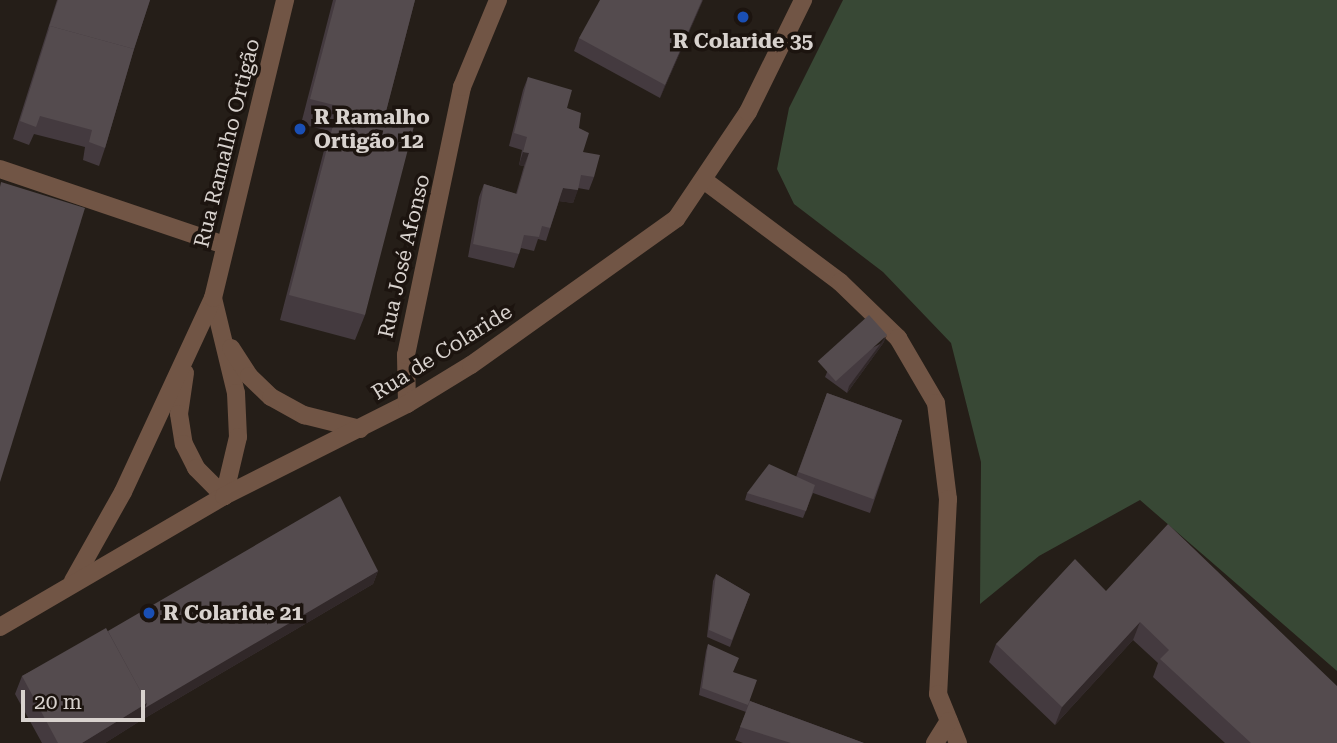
<!DOCTYPE html>
<meta charset="utf-8">
<style>
body{margin:0}
#map{position:relative;width:1337px;height:743px;overflow:hidden;background:#251e18;font-family:"Roboto Serif",serif}
div>[style]{position:absolute}
[style*='--x']{left:calc(var(--x)*1px);top:calc(var(--y)*1px);width:calc(var(--w)*1px);rotate:calc(var(--a)*1deg)}
.green>*{inset:0;background:#384835}
.minor>*{height:18px;margin:-9px;padding:0 9px;transform-origin:9px;border-radius:9px;background:#715545}
.wall>*{inset:0;background:#443a3f}
.shaded-wall>*{inset:0;background:#312829}
.building>*{inset:0;background:#544b4e;transform-origin:0 0}
.dots>*{width:19px;height:19px;translate:-50% -50%;box-sizing:border-box;border:4px solid #1c140f;border-radius:50%}
span{translate:-50% -50%;white-space:nowrap;text-align:center;line-height:1.15;-webkit-text-stroke:7px #1c140f;paint-order:stroke}
.poi-label{font-size:21px;color:#d8d2ce;font-weight:700}
.left{translate:0 -50%;text-align:left}
.street-label{font-size:21px;color:#d8d2ce}
.scale{position:absolute;left:21px;top:690px;width:124px;height:32px;box-sizing:border-box;border:4px solid #d8d2ce;border-top:0;padding-left:9px;font-size:21px;line-height:24px;white-space:nowrap;color:#d8d2ce;-webkit-text-stroke:5px #1c140f;paint-order:stroke}
</style>
<div id="map">
<div class="green">
<i style="clip-path:polygon(843px 0,1337px 0,1337px 671px,1140px 500px,1039px 556px,980px 604px,981px 462px,951px 343px,883px 272px,794px 204px,777px 169px,789px 108px)"></i>
</div>
<div class="minor">
<i style="--x:0;--y:169;--w:237;--a:18.7"></i>
<i style="--x:705;--y:181;--w:169;--a:36.8"></i>
<i style="--x:840;--y:282;--w:81;--a:44"></i>
<i style="--x:898;--y:338;--w:75;--a:59.7"></i>
<i style="--x:936;--y:403;--w:97;--a:82.9"></i>
<i style="--x:948;--y:499;--w:195;--a:92.9"></i>
<i style="--x:938;--y:694;--w:53;--a:67.8"></i>
<i style="--x:213;--y:298;--w:98;--a:76.4"></i>
<i style="--x:236;--y:393;--w:44;--a:87.4"></i>
<i style="--x:238;--y:437;--w:61;--a:103.3"></i>
<i style="--x:231;--y:348;--w:33;--a:57"></i>
<i style="--x:249;--y:376;--w:30;--a:44"></i>
<i style="--x:271;--y:397;--w:38;--a:29"></i>
<i style="--x:304;--y:415;--w:58;--a:14"></i>
<i style="--x:185;--y:373;--w:41;--a:98.3"></i>
<i style="--x:179;--y:414;--w:30;--a:81"></i>
<i style="--x:184;--y:444;--w:27;--a:63"></i>
<i style="--x:196;--y:468;--w:40;--a:45"></i>
<i style="--x:407;--y:404;--w:49;--a:-91.2"></i>
<i style="--x:406;--y:355;--w:274;--a:-78.2"></i>
<i style="--x:462;--y:87;--w:94;--a:-67.5"></i>
<i style="--x:73;--y:581;--w:102;--a:-60.7"></i>
<i style="--x:123;--y:492;--w:214;--a:-65.1"></i>
<i style="--x:213;--y:298;--w:307;--a:-76.4"></i>
<i style="--x:0;--y:627;--w:259;--a:-30.3"></i>
<i style="--x:224;--y:496;--w:205;--a:-26.7"></i>
<i style="--x:407;--y:404;--w:75;--a:-31.4"></i>
<i style="--x:471;--y:365;--w:252;--a:-35.5"></i>
<i style="--x:676;--y:219;--w:129;--a:-56.1"></i>
<i style="--x:748;--y:112;--w:125;--a:-63.8"></i>
<i style="--x:935;--y:743;--w:26;--a:-58"></i>
</div>
<div class="wall">
<i style="clip-path:polygon(57px 0,150px 0,134px 49px,105px 148px,99px 166px,83px 160px,85px 147px,34px 134px,29px 145px,13px 139px)"></i>
<i style="clip-path:polygon(333px 0,415px 0,384px 119px,365px 315px,355px 340px,280px 320px,329px 131px,301px 124px)"></i>
<i style="clip-path:polygon(703px 0,660px 98px,574px 51px,579px 38px)"></i>
<i style="clip-path:polygon(528px 77px,567px 108px,579px 128px,583px 152px,594px 177px,589px 190px,578px 188px,573px 203px,559px 201px,546px 241px,538px 239px,534px 251px,521px 248px,514px 268px,468px 257px,479px 197px,484px 184px,516px 194px,524px 166px,519px 165px,522px 150px,509px 146px,523px 90px)"></i>
<i style="clip-path:polygon(884px 342px,847px 393px,825px 377px,828px 370px)"></i>
<i style="clip-path:polygon(827px 393px,902px 420px,870px 513px,813px 493px,803px 518px,745px 500px,747px 493px,796px 477px)"></i>
<i style="clip-path:polygon(378px 571px,373px 584px,140px 721px,105px 743px,42px 743px,15px 694px,22px 676px,108px 631px)"></i>
<i style="clip-path:polygon(716px 574px,750px 594px,730px 647px,707px 637px,713px 581px)"></i>
<i style="clip-path:polygon(1106px 591px,1337px 743px,1225px 743px,1153px 677px,1158px 663px,1133px 640px,1055px 725px,989px 662px,996px 644px)"></i>
<i style="clip-path:polygon(708px 644px,733px 672px,750px 701px,864px 743px,743px 743px,735px 740px,746px 712px,699px 695px,706px 651px)"></i>
</div>
<div class="shaded-wall">
<i style="clip-path:polygon(703px 0,699px 10px,660px 98px,665px 85px)"></i>
<i style="clip-path:polygon(523px 152px,529px 153px,524px 166px,519px 165px)"></i>
<i style="clip-path:polygon(563px 188px,578px 190px,573px 203px,558px 201px)"></i>
<i style="clip-path:polygon(887px 335px,884px 342px,847px 393px,849px 386px)"></i>
<i style="clip-path:polygon(378px 571px,373px 584px,140px 721px,105px 743px,82px 743px,147px 703px)"></i>
<i style="clip-path:polygon(1140px 622px,1133px 640px,1055px 725px,1062px 707px)"></i>
</div>
<div class="building">
<i style="clip-path:polygon(58px 0,150px 0,134px 49px,50px 26px,48px 30px)"></i>
<i style="clip-path:polygon(336px 0,415px 0,384px 119px,414px 126px,365px 315px,289px 295px,338px 106px,310px 99px)"></i>
<i style="clip-path:polygon(600px 0,702px 0,665px 85px,579px 38px)"></i>
<i style="clip-path:polygon(50px 26px,134px 49px,105px 148px,89px 142px,92px 130px,40px 116px,36px 127px,20px 121px)"></i>
<i style="clip-path:polygon(528px 77px,572px 90px,567px 108px,581px 113px,579px 128px,589px 133px,583px 152px,600px 155px,594px 177px,581px 175px,578px 190px,563px 188px,550px 228px,542px 226px,539px 237px,524px 235px,519px 254px,473px 244px,484px 184px,517px 194px,529px 153px,523px 152px,527px 137px,514px 133px)"></i>
<i style="clip-path:polygon(1px 182px,85px 208px,0 482px,0 187px)"></i>
<i style="left:869px;top:315px;width:27px;height:69px;rotate:48deg"></i>
<i style="left:827px;top:393px;width:80px;height:84px;rotate:20deg"></i>
<i style="clip-path:polygon(769px 464px,815px 485px,806px 511px,747px 493px)"></i>
<i style="clip-path:polygon(340px 496px,378px 571px,145px 708px,147px 703px,108px 631px)"></i>
<i style="clip-path:polygon(1168px 524px,1337px 686px,1337px 743px,1251px 743px,1160px 659px,1169px 650px,1140px 622px,1062px 707px,996px 644px,1075px 559px,1106px 591px)"></i>
<i style="clip-path:polygon(716px 574px,750px 594px,732px 640px,709px 630px)"></i>
<i style="clip-path:polygon(106px 628px,147px 703px,82px 743px,58px 743px,22px 676px)"></i>
<i style="clip-path:polygon(708px 644px,739px 658px,733px 672px,757px 680px,748px 705px,702px 688px)"></i>
<i style="clip-path:polygon(750px 701px,864px 743px,791px 743px,740px 727px)"></i>
</div>
<div class="dots">
<i style="left:743px;top:17px;background:#1a4fb4"></i>
<i style="left:300px;top:129px;background:#1a4fb4"></i>
<i style="left:149px;top:613px;background:#1a4fb4"></i>
</div>
<div class="poi-label">
<span style="left:743px;top:41px">R Colaride 35</span>
<span class="left" style="left:314px;top:129px">R Ramalho<br>Ortigão 12</span>
<span class="left" style="left:163px;top:613px">R Colaride 21</span>
</div>
<div class="street-label">
<span style="left:227px;top:143px;rotate:-76deg">Rua Ramalho Ortigão</span>
<span style="left:404px;top:256px;rotate:-77deg">Rua José Afonso</span>
<span style="left:442px;top:352px;rotate:-32deg">Rua de Colaride</span>
</div>
<div class="scale">20 m</div>
</div>
